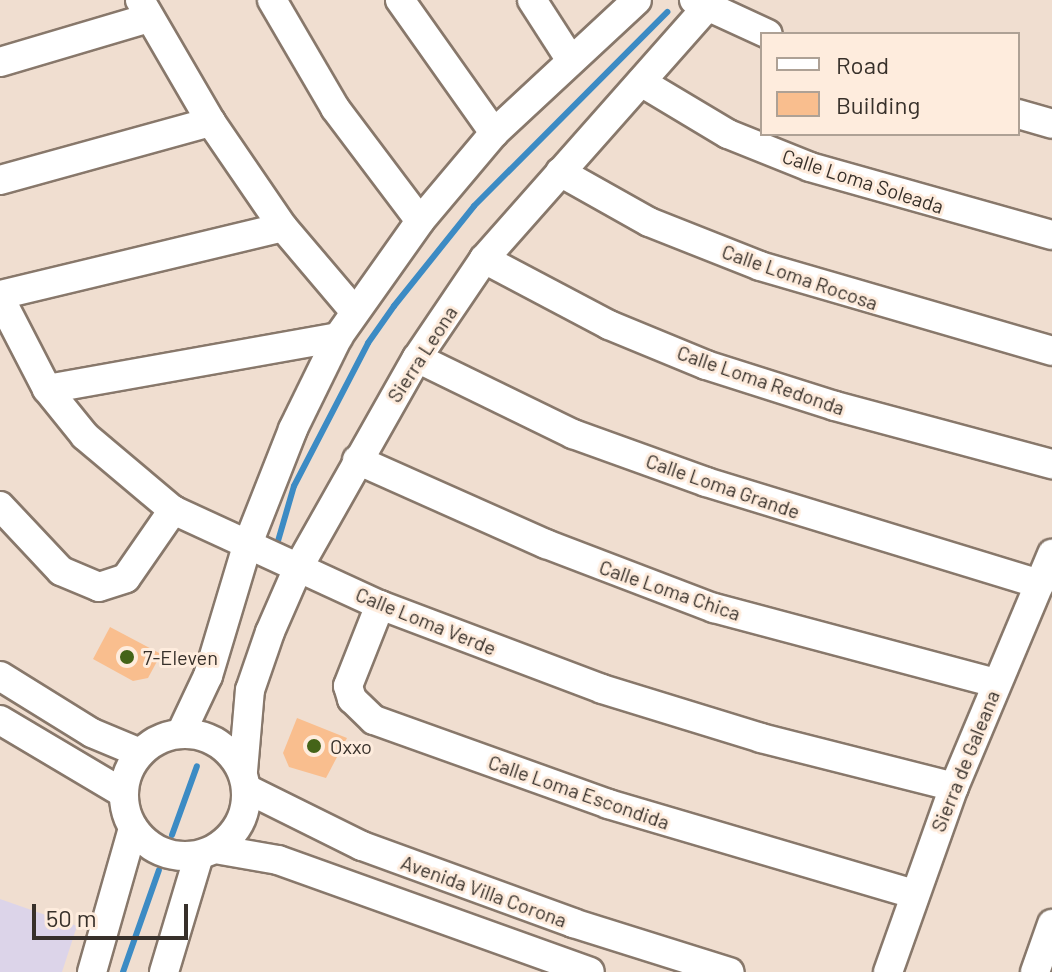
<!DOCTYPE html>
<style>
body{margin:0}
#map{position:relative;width:1052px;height:972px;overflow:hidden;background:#f0ded0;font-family:Barlow,sans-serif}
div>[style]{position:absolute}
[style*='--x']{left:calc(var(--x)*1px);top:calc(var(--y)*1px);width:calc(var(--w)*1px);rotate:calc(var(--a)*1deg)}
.education>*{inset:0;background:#dcd4e9}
.stream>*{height:6px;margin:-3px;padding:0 3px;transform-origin:3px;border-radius:3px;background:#3c8bc4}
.building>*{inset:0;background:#f9be8e}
.roads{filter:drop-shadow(2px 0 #88786b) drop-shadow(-2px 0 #88786b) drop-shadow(0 2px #88786b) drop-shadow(0 -2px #88786b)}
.minor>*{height:28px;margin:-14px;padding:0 14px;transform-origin:14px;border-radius:14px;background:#fff}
.minor>.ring{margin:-14px;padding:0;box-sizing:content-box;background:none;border:28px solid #fff;border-radius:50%}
.dots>*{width:22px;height:22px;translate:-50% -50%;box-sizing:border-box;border:4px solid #feecdd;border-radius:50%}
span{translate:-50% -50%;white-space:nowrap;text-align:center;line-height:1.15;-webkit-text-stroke:6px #feecdd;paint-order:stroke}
.street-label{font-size:20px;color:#37302a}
.poi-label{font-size:20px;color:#37302a}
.left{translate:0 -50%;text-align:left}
.legend{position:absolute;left:760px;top:32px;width:260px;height:104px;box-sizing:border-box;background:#feecdd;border:2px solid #aea195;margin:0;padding:10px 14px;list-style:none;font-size:24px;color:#37302a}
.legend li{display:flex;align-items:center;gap:16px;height:40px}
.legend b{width:40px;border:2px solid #aea195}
.scale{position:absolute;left:32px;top:904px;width:156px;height:36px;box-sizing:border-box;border:4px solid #37302a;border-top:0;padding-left:10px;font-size:24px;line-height:28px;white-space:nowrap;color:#37302a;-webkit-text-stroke:6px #feecdd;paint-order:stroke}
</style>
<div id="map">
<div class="education">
<i style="clip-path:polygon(0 899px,77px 926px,62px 972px,0 972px)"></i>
</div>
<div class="stream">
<i style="--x:278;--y:541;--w:57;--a:-73.8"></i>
<i style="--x:294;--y:486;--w:161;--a:-62.6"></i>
<i style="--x:368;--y:343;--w:45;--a:-54.9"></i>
<i style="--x:394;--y:306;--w:128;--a:-51.3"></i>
<i style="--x:474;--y:206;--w:274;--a:-45.1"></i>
<i style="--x:172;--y:835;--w:73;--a:-70.1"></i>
<i style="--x:123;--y:972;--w:108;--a:-70.6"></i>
</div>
<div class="building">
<i style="clip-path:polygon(110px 627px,161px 654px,148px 678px,133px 681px,93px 659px)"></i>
<i style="clip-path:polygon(297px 718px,347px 738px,326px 778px,289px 767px,283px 753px)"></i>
</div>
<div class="roads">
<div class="minor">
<i style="--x:140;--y:0;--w:141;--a:59.8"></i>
<i style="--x:211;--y:122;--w:127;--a:55.6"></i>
<i style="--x:283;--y:227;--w:111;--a:49.7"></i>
<i style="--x:272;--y:0;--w:125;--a:59.7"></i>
<i style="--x:335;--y:108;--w:141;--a:53"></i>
<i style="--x:400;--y:0;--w:163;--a:54.7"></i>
<i style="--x:532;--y:0;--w:70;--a:57.2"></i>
<i style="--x:694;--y:0;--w:81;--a:24.7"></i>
<i style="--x:0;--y:62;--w:155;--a:-16.5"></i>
<i style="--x:641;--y:82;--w:101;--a:30.9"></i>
<i style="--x:728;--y:134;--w:88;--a:21.9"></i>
<i style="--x:810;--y:167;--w:251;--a:15.7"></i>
<i style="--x:1018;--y:114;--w:35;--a:16"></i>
<i style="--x:560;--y:172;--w:102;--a:29.3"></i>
<i style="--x:649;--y:222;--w:119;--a:21.6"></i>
<i style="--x:760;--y:266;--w:304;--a:16.2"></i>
<i style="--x:0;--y:180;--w:219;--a:-15.4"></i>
<i style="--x:484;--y:259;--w:141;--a:27.8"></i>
<i style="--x:609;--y:325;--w:105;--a:22.4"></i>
<i style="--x:706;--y:365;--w:135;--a:17.6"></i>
<i style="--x:835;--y:406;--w:225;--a:15"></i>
<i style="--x:0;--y:295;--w:291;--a:-13.5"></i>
<i style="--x:0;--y:298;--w:102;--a:62.7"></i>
<i style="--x:47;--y:389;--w:60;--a:51"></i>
<i style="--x:85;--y:436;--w:115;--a:40.1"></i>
<i style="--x:173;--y:510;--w:228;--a:24.7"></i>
<i style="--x:380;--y:605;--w:237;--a:20.7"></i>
<i style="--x:602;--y:689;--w:166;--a:17.1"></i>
<i style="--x:761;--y:738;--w:199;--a:14.2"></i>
<i style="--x:417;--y:358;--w:174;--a:26"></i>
<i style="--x:573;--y:434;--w:141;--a:19.8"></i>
<i style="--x:706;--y:482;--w:349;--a:17"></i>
<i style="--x:47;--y:389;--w:296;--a:-10.1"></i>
<i style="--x:357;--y:460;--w:207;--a:24"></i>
<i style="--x:546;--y:544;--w:180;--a:20.9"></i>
<i style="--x:714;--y:608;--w:291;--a:14.9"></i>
<i style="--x:0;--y:506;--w:89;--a:46.8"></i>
<i style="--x:61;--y:571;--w:41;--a:22.8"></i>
<i style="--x:99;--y:587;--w:28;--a:-18"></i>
<i style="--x:126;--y:578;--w:83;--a:-55.3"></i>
<i style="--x:380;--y:605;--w:87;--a:111.6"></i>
<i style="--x:348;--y:686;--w:14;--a:73"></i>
<i style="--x:352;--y:699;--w:30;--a:44"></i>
<i style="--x:374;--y:720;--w:249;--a:19.7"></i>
<i style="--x:608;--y:804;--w:318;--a:16.4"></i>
<i style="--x:0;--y:676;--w:108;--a:31.8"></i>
<i style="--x:92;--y:733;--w:52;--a:22.6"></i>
<i style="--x:0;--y:720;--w:143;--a:30.7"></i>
<i style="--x:181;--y:733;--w:63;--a:-64.7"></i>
<i style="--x:208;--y:676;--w:136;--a:-73.3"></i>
<i style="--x:247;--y:546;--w:126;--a:-68.5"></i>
<i style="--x:293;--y:429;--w:102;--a:-63.9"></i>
<i style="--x:338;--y:337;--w:142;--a:-54.7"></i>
<i style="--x:420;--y:221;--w:115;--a:-49.9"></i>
<i style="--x:494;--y:133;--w:195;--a:-42.9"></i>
<i class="ring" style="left:124px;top:734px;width:94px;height:94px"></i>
<i style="--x:243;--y:771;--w:81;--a:-85.1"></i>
<i style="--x:250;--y:690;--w:61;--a:-71"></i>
<i style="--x:270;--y:632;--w:70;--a:-66.4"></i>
<i style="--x:298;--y:568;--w:241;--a:-60.5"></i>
<i style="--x:417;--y:358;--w:120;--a:-55.9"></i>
<i style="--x:484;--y:259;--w:346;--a:-48.5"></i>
<i style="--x:247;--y:789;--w:128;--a:26.4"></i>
<i style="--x:362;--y:846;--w:225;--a:20"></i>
<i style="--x:573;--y:923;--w:164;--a:17.4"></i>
<i style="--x:215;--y:849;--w:64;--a:9.9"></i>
<i style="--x:278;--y:860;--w:331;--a:19.7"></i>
<i style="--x:92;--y:972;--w:150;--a:-74.1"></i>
<i style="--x:164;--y:972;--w:122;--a:-73.3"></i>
<i style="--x:888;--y:972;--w:196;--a:-70.4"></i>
<i style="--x:954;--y:787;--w:253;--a:-67.2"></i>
<i style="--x:1035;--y:972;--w:51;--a:-70.5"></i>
</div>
</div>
<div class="dots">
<i style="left:127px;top:657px;background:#446418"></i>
<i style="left:314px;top:746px;background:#446418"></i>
</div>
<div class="street-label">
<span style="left:863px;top:181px;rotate:18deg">Calle Loma Soleada</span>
<span style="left:800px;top:277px;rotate:19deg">Calle Loma Rocosa</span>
<span style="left:422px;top:354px;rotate:-57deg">Sierra Leona</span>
<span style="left:761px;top:380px;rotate:19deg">Calle Loma Redonda</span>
<span style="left:723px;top:486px;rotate:19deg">Calle Loma Grande</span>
<span style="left:670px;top:590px;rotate:19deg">Calle Loma Chica</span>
<span style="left:426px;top:621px;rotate:22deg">Calle Loma Verde</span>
<span style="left:965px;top:761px;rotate:-68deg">Sierra de Galeana</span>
<span style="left:579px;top:792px;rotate:19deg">Calle Loma Escondida</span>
<span style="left:484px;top:891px;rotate:20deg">Avenida Villa Corona</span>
</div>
<div class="poi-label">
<span class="left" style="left:143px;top:657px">7-Eleven</span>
<span class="left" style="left:330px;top:746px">Oxxo</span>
</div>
<ul class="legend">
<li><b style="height:10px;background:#fff"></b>Road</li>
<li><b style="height:22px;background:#f9be8e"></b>Building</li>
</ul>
<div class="scale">50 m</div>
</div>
